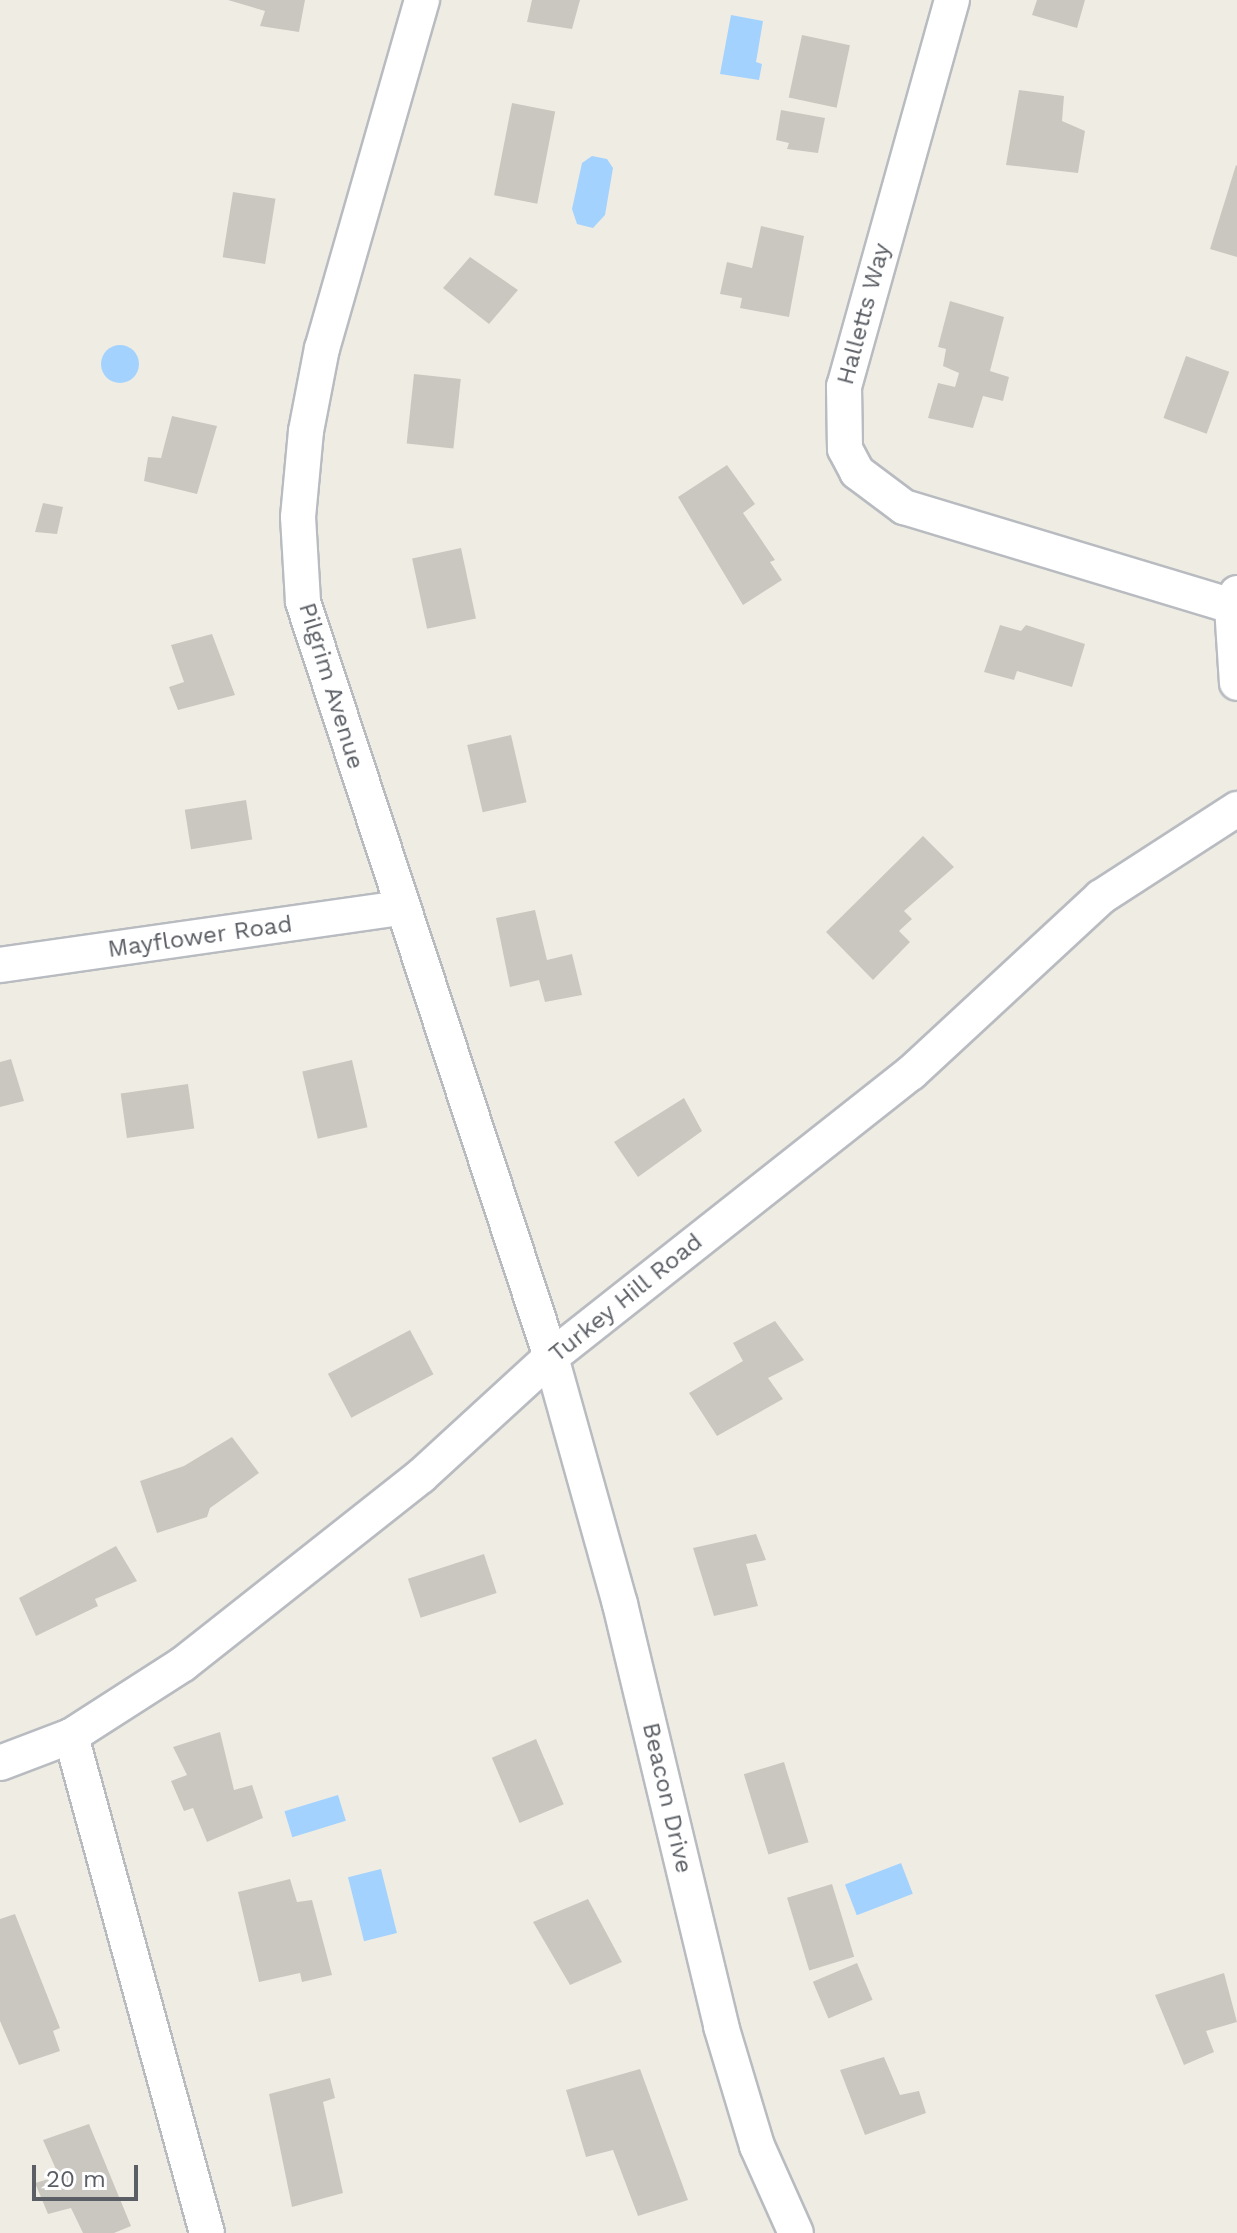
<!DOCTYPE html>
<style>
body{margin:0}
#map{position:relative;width:1237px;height:2233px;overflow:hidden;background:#efede3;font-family:"Work Sans",sans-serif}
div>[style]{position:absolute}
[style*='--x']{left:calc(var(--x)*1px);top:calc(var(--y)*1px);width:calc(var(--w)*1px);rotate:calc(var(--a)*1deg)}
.water>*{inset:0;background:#a3d2ff;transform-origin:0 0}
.round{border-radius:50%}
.building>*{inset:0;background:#cac7c0;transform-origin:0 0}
.roads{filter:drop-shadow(2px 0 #b8bbc0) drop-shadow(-2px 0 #b8bbc0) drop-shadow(0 2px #b8bbc0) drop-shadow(0 -2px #b8bbc0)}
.minor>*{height:34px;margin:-17px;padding:0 17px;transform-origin:17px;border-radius:17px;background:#fff}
span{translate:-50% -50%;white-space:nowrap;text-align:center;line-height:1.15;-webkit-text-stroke:6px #fff;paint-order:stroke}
.street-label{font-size:24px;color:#5b5f65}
.scale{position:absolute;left:32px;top:2165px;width:106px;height:36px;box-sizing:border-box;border:4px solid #5b5f65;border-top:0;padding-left:10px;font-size:24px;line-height:28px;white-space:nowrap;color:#5b5f65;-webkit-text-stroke:6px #fff;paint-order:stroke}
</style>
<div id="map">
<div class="water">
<i style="clip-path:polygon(731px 15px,763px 21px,756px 62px,762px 64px,759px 80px,720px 74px)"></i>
<i style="clip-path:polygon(592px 156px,607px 159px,613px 168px,605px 215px,593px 228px,577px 224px,572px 209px,582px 163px)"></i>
<i class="round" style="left:101px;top:345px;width:38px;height:38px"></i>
<i style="left:338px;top:1795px;width:27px;height:56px;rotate:73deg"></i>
<i style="left:901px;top:1863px;width:33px;height:60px;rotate:69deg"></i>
<i style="left:381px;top:1869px;width:66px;height:34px;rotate:76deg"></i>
</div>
<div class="building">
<i style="clip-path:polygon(228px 0,305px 0,299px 32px,260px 26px,265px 11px)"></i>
<i style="clip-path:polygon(532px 0,580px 0,572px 29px,527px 22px)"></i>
<i style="clip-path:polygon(1037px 0,1085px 0,1077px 28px,1032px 15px)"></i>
<i style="left:802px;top:35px;width:49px;height:64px;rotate:12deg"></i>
<i style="clip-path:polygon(1019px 90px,1064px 96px,1062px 121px,1085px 131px,1078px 173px,1006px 165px)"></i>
<i style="left:512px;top:103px;width:44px;height:94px;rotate:11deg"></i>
<i style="clip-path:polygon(781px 110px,825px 118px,818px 153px,787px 149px,789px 143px,776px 140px)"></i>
<i style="clip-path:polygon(1236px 165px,1237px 166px,1237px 257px,1210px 249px)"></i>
<i style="left:233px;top:192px;width:43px;height:66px;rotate:9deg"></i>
<i style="clip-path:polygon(761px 226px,804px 236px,789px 317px,740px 308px,742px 298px,720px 294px,727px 262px,752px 268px)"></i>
<i style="clip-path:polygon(470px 257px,518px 290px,489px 324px,443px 288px)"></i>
<i style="clip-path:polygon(950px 301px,1004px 317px,990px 371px,1009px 377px,1003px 401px,983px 396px,973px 428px,928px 418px,938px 383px,955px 387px,959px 373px,943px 366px,946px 349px,938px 347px)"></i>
<i style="left:1186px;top:356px;width:46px;height:66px;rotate:20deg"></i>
<i style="left:414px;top:374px;width:47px;height:70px;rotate:6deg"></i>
<i style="clip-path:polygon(172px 416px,217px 426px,197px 494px,144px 481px,148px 457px,161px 458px)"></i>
<i style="clip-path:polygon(727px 465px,755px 504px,743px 513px,775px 560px,770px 562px,782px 580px,743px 605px,678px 497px)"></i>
<i style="clip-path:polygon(43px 503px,63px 507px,57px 534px,35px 532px)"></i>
<i style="left:461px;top:548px;width:72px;height:50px;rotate:78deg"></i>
<i style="clip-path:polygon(1000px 625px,1021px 631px,1026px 625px,1085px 644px,1072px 687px,1017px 671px,1014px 680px,984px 672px)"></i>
<i style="clip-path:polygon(212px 634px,235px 695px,178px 710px,169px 687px,184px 682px,171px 645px)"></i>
<i style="left:511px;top:735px;width:69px;height:45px;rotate:77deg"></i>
<i style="left:246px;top:800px;width:40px;height:62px;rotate:81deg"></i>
<i style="clip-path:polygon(923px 836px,954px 867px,904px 911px,912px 919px,899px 931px,910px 942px,873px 980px,826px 932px)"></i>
<i style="clip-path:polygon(535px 910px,547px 960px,572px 954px,582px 995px,545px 1002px,539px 980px,510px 987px,496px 918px)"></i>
<i style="clip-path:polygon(11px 1059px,24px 1101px,0 1107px,0 1062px)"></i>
<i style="left:352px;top:1060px;width:69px;height:51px;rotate:77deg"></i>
<i style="left:188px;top:1084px;width:45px;height:68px;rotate:82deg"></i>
<i style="clip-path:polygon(684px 1098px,702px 1131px,638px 1177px,614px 1142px)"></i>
<i style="clip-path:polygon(775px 1321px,804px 1360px,768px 1378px,783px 1399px,717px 1436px,689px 1393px,743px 1361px,733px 1343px)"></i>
<i style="left:410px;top:1330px;width:50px;height:93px;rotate:62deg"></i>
<i style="clip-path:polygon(232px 1437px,259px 1473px,210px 1508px,207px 1517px,157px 1533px,140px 1481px,184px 1466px)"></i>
<i style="clip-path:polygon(756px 1534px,766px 1560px,746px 1564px,758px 1606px,714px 1616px,693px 1548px)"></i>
<i style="clip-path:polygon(116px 1546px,137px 1581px,95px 1599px,98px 1606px,36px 1636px,19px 1598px)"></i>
<i style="left:484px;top:1554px;width:41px;height:80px;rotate:72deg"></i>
<i style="clip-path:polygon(220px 1732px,234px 1790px,252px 1785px,263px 1818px,207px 1842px,193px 1808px,184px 1811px,171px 1781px,187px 1775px,173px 1747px)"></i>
<i style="left:536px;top:1739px;width:71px;height:48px;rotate:67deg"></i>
<i style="left:784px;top:1762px;width:84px;height:42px;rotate:73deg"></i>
<i style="clip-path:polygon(290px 1879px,297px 1902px,312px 1900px,332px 1975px,302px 1982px,300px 1973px,259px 1982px,238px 1892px)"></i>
<i style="left:832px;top:1884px;width:76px;height:47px;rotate:73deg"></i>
<i style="clip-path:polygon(588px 1899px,622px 1962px,570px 1985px,533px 1922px)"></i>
<i style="clip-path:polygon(15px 1914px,60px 2028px,53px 2031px,60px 2051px,19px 2065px,0 2021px,0 1919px)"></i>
<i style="left:857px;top:1963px;width:40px;height:48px;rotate:67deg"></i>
<i style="clip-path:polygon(1224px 1973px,1237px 2022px,1206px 2031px,1214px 2052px,1184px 2065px,1155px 1995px)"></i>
<i style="clip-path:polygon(884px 2057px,900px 2095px,919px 2091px,926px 2113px,865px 2135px,840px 2070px)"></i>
<i style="clip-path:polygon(640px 2069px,688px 2200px,638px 2216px,613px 2150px,586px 2157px,566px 2090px)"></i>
<i style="clip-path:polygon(330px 2078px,335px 2098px,323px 2102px,343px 2193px,292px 2207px,269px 2094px)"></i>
<i style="clip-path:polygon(89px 2124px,131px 2226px,114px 2233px,83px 2233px,71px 2208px,48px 2214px,35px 2183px,59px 2176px,43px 2140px)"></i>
</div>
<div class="roads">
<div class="minor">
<i style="--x:422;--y:0;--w:362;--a:106"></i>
<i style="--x:322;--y:348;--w:85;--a:100.9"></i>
<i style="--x:306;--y:431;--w:86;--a:95.3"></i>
<i style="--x:298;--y:517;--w:85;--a:86.6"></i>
<i style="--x:303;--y:602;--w:795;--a:71.82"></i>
<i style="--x:551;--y:1357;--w:256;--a:74.4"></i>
<i style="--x:620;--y:1604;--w:434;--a:76.5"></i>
<i style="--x:721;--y:2026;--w:125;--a:73.3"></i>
<i style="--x:757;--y:2146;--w:95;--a:65.9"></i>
<i style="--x:952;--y:0;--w:401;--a:105.6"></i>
<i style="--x:844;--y:386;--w:63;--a:89.1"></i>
<i style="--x:845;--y:449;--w:26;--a:62"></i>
<i style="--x:857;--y:472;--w:59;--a:36.7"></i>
<i style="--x:904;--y:507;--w:343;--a:16.8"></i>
<i style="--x:1237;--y:593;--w:14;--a:111"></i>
<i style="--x:1232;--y:606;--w:77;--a:86.3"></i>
<i style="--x:0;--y:965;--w:405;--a:-8.1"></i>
<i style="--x:71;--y:1736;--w:515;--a:74.7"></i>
<i style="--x:0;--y:1763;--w:76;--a:-20.8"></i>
<i style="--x:71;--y:1736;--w:133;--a:-32.7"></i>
<i style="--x:183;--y:1664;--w:303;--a:-38.3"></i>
<i style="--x:421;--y:1476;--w:176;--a:-42.5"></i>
<i style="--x:551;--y:1357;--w:459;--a:-38.3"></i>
<i style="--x:911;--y:1073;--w:259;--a:-42.8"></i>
<i style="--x:1101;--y:897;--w:162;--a:-32.9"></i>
</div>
</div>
<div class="street-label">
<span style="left:864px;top:314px;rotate:-75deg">Halletts Way</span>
<span style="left:331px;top:686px;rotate:73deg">Pilgrim Avenue</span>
<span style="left:200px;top:937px;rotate:-8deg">Mayflower Road</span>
<span style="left:626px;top:1298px;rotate:-39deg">Turkey Hill Road</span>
<span style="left:667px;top:1798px;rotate:77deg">Beacon Drive</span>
</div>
<div class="scale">20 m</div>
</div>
